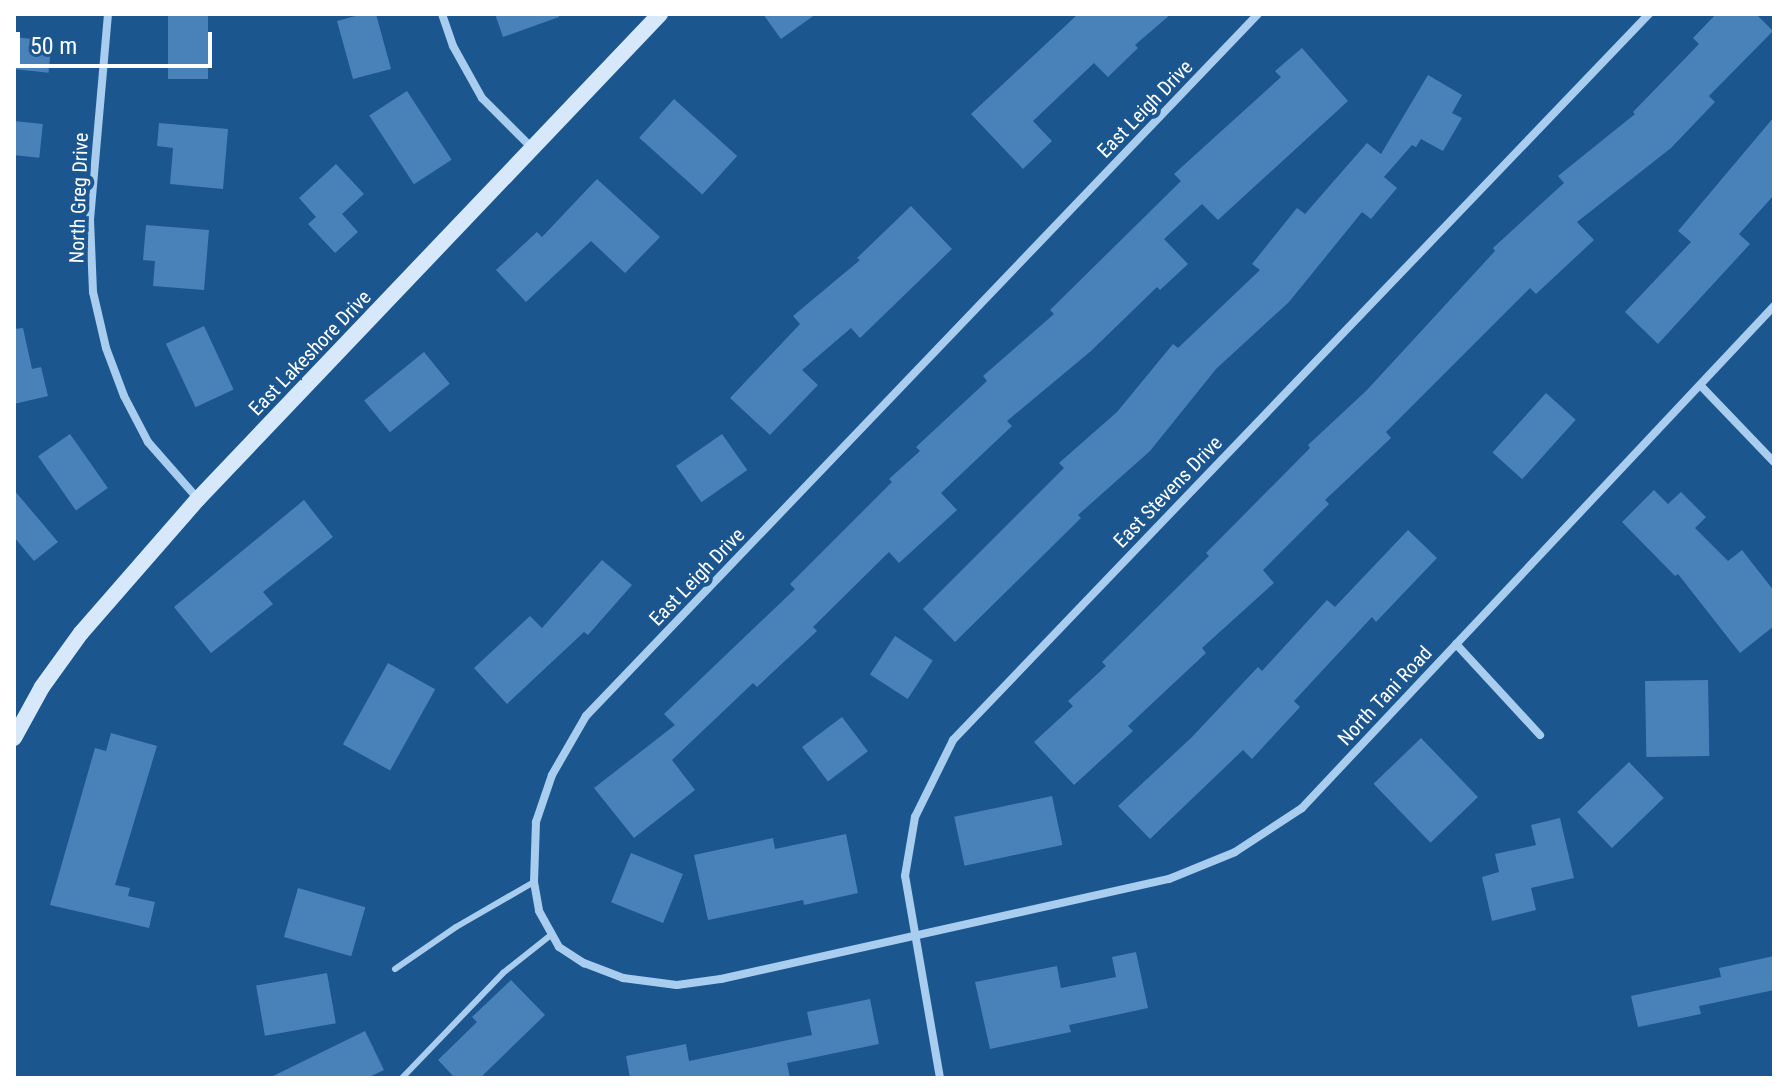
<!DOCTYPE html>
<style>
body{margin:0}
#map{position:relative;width:1788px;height:1092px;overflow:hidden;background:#1b568f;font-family:"Roboto Condensed",sans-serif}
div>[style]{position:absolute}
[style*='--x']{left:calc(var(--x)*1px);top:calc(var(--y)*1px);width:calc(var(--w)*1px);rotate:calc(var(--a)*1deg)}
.building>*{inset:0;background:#4882b8;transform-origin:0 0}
.lane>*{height:6px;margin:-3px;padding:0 3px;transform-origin:3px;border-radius:3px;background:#a9cdee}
.street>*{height:8px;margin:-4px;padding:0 4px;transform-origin:4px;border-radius:4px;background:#a9cdee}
.secondary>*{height:16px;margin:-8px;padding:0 8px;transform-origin:8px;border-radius:8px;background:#d6e8fa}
span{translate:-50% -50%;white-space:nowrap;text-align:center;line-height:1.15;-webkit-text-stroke:8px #1b568f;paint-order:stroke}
.street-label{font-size:20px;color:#fff}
.frame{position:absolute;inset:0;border:16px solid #fff;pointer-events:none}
.scale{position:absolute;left:16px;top:32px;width:196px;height:36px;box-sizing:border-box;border:4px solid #fff;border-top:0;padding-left:10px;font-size:24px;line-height:28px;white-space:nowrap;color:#fff;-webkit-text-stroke:6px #1b568f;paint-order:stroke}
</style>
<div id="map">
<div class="building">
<i style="left:168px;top:14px;width:40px;height:65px"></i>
<i style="clip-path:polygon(363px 14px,376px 14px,391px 69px,353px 79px,337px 21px)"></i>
<i style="clip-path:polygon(495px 14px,559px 14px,559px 17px,503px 37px)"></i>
<i style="clip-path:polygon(763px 14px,816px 14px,781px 39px)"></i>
<i style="clip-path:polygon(1078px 14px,1171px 14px,1135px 45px,1138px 48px,1108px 77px,1094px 63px,1033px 121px,1052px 141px,1023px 169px,971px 114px)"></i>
<i style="clip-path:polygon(1716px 14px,1756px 14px,1773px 31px,1709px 96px,1715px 102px,1671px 148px,1577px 222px,1594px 240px,1536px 294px,1530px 288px,1386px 432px,1391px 438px,1325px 500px,1329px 504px,1263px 570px,1274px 583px,1202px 648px,1206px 653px,1128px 726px,1133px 731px,1074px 785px,1034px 742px,1073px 706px,1068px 701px,1106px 666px,1102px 662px,1209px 556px,1206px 553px,1310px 448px,1308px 445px,1367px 390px,1495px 251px,1493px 248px,1564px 183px,1558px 176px,1635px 114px,1633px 112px,1699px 44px,1693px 38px)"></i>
<i style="left:14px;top:37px;width:38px;height:32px;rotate:6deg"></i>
<i style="clip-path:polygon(1302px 48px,1348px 101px,1218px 220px,1202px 204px,1164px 239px,1188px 264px,1160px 290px,1157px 287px,1091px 351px,1007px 421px,1012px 426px,941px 493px,957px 510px,899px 563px,889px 552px,813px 627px,817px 631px,757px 687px,753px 683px,672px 760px,695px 790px,634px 838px,594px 788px,675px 725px,664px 714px,795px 589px,790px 584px,892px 482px,889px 479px,920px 451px,916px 447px,987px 381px,983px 376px,1054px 314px,1050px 310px,1181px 181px,1174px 174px,1281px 77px,1275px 71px)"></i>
<i style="clip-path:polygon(1428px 75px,1462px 95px,1452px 113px,1462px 118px,1443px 151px,1421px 139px,1416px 147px,1412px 145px,1384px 177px,1397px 188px,1371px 219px,1362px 212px,1289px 302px,1216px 369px,1150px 451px,1078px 515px,1081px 518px,955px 642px,923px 609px,1064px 468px,1059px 463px,1117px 412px,1173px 344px,1178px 348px,1260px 270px,1252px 264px,1297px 208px,1305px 214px,1367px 143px,1381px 154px)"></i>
<i style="left:407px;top:91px;width:82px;height:45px;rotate:57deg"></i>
<i style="left:674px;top:99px;width:85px;height:52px;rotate:42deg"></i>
<i style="clip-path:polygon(1774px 117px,1774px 195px,1739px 234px,1750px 244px,1658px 344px,1625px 312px,1691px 242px,1678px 231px)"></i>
<i style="left:14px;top:121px;width:29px;height:34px;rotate:6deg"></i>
<i style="clip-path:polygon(159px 123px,228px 129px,223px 189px,170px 184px,173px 148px,157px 146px)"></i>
<i style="clip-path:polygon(336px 164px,364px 194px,342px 214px,358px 232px,335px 253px,308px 224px,316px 217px,299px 198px)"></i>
<i style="clip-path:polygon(597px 179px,660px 237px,625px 273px,591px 241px,526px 302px,496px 270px,537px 232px,542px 237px)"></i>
<i style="clip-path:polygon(911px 206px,952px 249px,860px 338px,851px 328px,802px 370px,818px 385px,770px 435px,730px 398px,800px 324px,793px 316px,860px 260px,857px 258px)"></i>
<i style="clip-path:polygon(146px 225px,209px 230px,204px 290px,153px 286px,155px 261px,143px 260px)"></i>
<i style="left:204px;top:326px;width:70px;height:42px;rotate:65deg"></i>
<i style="clip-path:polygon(23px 328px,32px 369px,41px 367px,48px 396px,14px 404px,14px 329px)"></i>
<i style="left:424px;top:352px;width:41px;height:77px;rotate:51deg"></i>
<i style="left:1546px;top:393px;width:40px;height:80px;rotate:42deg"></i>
<i style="left:70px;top:434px;width:66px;height:39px;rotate:55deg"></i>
<i style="left:722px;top:434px;width:44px;height:56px;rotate:55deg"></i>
<i style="clip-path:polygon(14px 490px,58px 542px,34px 561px,14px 537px)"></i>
<i style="clip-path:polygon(1654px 490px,1668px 504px,1681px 492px,1706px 517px,1695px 528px,1728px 561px,1742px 550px,1774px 591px,1774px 626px,1740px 653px,1678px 574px,1675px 576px,1622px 522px)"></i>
<i style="clip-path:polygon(304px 500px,333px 537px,263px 592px,273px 604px,211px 653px,174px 607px)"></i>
<i style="clip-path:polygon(1408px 530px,1437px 558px,1376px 622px,1372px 617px,1294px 701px,1300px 707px,1252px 759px,1243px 750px,1150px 839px,1118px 806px,1192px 737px,1258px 667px,1262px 671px,1327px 600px,1335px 607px)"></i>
<i style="clip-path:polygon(602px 560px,632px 585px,588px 635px,584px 632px,507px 704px,474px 668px,530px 616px,542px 628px)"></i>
<i style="left:895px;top:636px;width:45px;height:46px;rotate:33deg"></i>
<i style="left:388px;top:663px;width:54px;height:93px;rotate:29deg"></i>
<i style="left:1708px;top:680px;width:76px;height:63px;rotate:89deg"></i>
<i style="left:842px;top:717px;width:43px;height:50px;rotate:53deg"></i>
<i style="clip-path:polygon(111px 733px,157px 746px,115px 885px,130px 888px,128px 896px,155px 902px,149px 928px,50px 905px,95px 748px,106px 751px)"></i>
<i style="left:1421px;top:738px;width:82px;height:66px;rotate:46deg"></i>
<i style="left:1629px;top:762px;width:50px;height:72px;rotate:46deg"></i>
<i style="left:1052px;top:796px;width:50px;height:100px;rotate:78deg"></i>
<i style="clip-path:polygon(1560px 818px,1574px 878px,1531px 888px,1536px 910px,1492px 921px,1482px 877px,1499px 872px,1495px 854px,1536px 845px,1531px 825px)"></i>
<i style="clip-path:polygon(846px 834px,858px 893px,804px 905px,803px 900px,708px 920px,694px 855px,773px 838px,775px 849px)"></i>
<i style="left:631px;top:853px;width:56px;height:53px;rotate:22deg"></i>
<i style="left:298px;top:888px;width:70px;height:51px;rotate:16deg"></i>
<i style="clip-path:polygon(1136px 952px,1148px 1008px,1069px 1025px,1071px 1032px,990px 1049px,975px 982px,1057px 966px,1061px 988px,1116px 977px,1112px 957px)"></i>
<i style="clip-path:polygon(1774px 956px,1774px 990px,1699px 1006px,1701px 1014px,1638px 1027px,1631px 996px,1721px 977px,1719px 968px)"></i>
<i style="left:327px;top:973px;width:51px;height:72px;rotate:80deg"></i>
<i style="clip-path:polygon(511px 980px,545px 1015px,480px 1078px,455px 1078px,438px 1060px,477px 1022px,472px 1017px)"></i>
<i style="clip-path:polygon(870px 999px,879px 1044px,787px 1063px,790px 1078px,630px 1078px,626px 1056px,686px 1044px,689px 1061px,812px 1035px,807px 1012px)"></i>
<i style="clip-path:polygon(365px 1031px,384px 1070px,367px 1078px,269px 1078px)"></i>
</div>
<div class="lane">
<i style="--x:395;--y:969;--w:74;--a:-34.5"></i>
<i style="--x:456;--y:927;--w:90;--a:-30"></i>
<i style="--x:402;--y:1078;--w:146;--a:-46.1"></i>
<i style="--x:503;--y:973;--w:63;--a:-38.5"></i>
</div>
<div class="street">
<i style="--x:108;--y:14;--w:207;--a:95"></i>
<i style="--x:90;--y:220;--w:72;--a:87.6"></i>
<i style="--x:93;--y:292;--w:57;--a:76.9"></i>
<i style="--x:106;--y:348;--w:51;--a:69.4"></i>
<i style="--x:124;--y:396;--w:52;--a:62.4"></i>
<i style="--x:148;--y:442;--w:76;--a:48.7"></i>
<i style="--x:442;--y:14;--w:34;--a:71"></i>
<i style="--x:453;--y:46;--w:60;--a:60.9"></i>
<i style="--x:482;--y:98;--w:72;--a:45"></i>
<i style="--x:1258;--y:14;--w:972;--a:133.75"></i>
<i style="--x:586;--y:716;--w:68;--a:120"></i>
<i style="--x:552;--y:775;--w:50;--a:108.8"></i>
<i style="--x:536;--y:822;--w:60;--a:91.9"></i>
<i style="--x:534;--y:882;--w:29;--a:80"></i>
<i style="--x:539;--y:911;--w:41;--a:60.9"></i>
<i style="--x:559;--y:947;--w:30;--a:33"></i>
<i style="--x:584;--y:963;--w:42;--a:21"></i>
<i style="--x:623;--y:978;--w:54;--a:7.4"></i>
<i style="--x:677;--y:985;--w:44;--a:-7.8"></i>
<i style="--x:721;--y:979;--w:459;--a:-12.6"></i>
<i style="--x:1169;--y:879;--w:71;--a:-22.2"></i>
<i style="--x:1235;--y:852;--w:80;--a:-33.3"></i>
<i style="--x:1302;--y:808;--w:689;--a:-46.76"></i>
<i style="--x:1701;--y:386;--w:105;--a:46.2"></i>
<i style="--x:1456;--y:644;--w:124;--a:47.3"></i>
<i style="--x:940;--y:1078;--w:205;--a:-99.8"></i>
<i style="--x:905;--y:876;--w:60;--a:-80.4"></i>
<i style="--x:915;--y:817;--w:86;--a:-63.7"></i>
<i style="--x:953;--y:740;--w:1006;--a:-46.21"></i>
</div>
<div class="secondary">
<i style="--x:14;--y:738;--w:58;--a:-61.2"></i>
<i style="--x:42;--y:687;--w:67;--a:-54.2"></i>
<i style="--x:81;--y:633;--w:178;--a:-48.9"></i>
<i style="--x:198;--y:499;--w:670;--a:-46.39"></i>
</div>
<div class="street-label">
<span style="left:1145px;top:109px;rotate:-46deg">East Leigh Drive</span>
<span style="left:79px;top:198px;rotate:-88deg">North Greg Drive</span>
<span style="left:310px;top:353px;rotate:-46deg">East Lakeshore Drive</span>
<span style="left:1168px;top:492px;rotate:-46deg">East Stevens Drive</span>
<span style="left:697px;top:577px;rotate:-46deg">East Leigh Drive</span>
<span style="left:1385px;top:696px;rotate:-47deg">North Tani Road</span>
</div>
<div class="frame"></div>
<div class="scale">50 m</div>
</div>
